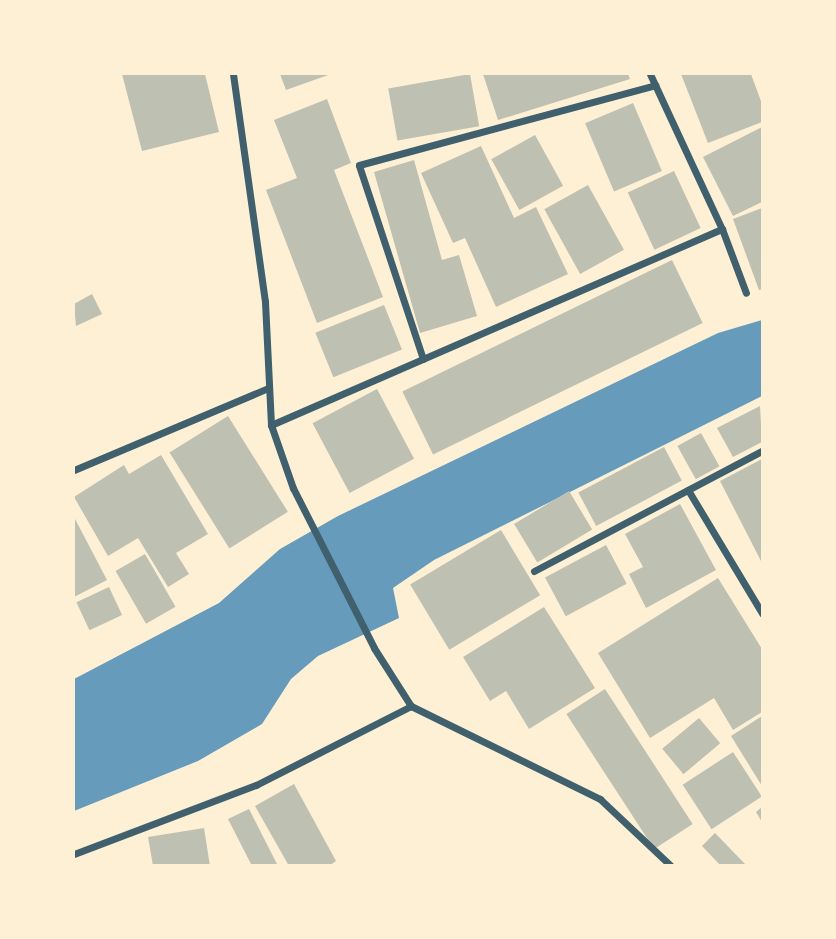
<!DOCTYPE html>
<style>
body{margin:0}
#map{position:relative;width:836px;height:939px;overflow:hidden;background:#fdf0d5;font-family:Raleway,sans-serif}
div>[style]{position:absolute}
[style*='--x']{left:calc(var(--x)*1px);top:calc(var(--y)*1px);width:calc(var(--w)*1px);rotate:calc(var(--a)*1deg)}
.water>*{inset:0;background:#669bbc}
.building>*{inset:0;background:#bec0b2;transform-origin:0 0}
.minor>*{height:7px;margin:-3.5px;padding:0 3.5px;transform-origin:3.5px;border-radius:3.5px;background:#3f606c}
span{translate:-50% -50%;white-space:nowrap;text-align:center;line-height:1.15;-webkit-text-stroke:5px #fdf0d5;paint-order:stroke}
.frame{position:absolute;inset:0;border:75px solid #fdf0d5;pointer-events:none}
</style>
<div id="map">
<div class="water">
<i style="clip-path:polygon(762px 320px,762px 396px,434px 560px,393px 588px,399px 618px,318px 656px,291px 679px,262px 724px,198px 761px,74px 811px,74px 679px,219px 603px,280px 549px,338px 516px,718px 333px)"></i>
</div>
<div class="building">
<i style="clip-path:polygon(122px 74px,205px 74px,219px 132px,142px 151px)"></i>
<i style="clip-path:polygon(280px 74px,331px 74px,286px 90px)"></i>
<i style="left:470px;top:74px;width:53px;height:83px;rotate:80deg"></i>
<i style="clip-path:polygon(483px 74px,628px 74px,630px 79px,498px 120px)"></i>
<i style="clip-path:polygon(681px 74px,751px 74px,762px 104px,762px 122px,708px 143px)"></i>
<i style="clip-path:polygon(327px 99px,351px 163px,334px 170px,383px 297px,317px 323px,266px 190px,297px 178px,274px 120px)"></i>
<i style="left:633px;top:103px;width:74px;height:52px;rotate:67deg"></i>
<i style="clip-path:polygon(762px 127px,762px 202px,733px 216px,703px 157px)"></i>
<i style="left:535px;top:135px;width:58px;height:50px;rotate:61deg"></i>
<i style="clip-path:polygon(481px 146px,514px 218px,536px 207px,568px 274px,496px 307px,465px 238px,453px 243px,421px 173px)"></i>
<i style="clip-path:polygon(414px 160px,442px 260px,459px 255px,477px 316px,420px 333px,374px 172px)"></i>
<i style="left:674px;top:171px;width:63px;height:51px;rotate:65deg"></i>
<i style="left:588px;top:185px;width:74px;height:50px;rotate:61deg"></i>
<i style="clip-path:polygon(762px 208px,762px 289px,759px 290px,733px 219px)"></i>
<i style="left:672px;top:260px;width:70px;height:300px;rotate:64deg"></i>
<i style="clip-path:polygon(92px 294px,102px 314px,76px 326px,74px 304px)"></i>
<i style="left:384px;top:305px;width:48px;height:74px;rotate:68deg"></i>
<i style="left:377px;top:389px;width:79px;height:73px;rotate:62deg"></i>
<i style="clip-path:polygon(760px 406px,762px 442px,733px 457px,717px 428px)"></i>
<i style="left:228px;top:416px;width:113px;height:69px;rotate:58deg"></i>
<i style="left:701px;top:433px;width:38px;height:27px;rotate:61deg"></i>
<i style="left:664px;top:447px;width:38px;height:97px;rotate:62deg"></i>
<i style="clip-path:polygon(161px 455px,208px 534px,176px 553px,189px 574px,168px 587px,138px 538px,108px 556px,74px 497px,124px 465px,129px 474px)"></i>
<i style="clip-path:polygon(762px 459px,762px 563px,720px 481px)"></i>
<i style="left:569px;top:491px;width:45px;height:64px;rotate:59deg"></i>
<i style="clip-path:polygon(680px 504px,716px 570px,646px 608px,629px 574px,643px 567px,625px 534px)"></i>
<i style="clip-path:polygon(74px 517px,107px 580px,74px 597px)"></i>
<i style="left:501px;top:530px;width:76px;height:106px;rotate:59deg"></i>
<i style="left:606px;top:545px;width:44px;height:69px;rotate:62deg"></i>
<i style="left:145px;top:554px;width:61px;height:34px;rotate:60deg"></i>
<i style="clip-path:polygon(718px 578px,762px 649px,762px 712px,733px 730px,714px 698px,650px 738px,598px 653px)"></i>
<i style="left:109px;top:587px;width:31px;height:36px;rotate:65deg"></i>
<i style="clip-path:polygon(544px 607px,595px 688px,529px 729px,506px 691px,490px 701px,463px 657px)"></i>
<i style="left:605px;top:689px;width:161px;height:46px;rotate:57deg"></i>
<i style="clip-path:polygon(762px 716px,762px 786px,731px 736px)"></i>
<i style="left:699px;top:718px;width:33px;height:48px;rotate:50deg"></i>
<i style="left:733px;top:752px;width:53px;height:60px;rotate:57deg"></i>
<i style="clip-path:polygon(294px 784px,336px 861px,329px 866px,289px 866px,255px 806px)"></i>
<i style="clip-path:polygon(762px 807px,762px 822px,756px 812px)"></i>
<i style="clip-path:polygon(249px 809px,278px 866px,252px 866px,228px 819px)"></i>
<i style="clip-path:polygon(204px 828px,210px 866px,153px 866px,148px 837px)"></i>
<i style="clip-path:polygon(715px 833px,747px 866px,721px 866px,702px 846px)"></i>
</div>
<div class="minor">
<i style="--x:233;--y:74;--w:230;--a:82"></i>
<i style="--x:265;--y:302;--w:123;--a:87.2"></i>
<i style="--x:271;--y:425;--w:67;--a:70.8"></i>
<i style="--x:293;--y:488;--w:179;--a:63.1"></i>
<i style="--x:374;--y:648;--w:69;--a:57.5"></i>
<i style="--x:411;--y:706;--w:211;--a:26.2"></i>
<i style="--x:600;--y:799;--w:98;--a:43.3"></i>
<i style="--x:650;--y:74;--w:171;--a:65.1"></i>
<i style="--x:722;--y:229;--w:68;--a:69.4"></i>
<i style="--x:423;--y:359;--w:204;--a:-108.3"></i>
<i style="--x:359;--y:165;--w:307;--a:-15.1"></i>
<i style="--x:271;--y:425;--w:492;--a:-23.5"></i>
<i style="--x:74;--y:470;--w:211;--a:-22.9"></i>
<i style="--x:688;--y:490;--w:144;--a:59"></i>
<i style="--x:534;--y:571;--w:258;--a:-27.8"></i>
<i style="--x:74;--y:854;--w:195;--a:-20.8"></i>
<i style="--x:256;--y:785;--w:174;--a:-27"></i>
</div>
<div class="frame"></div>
</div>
